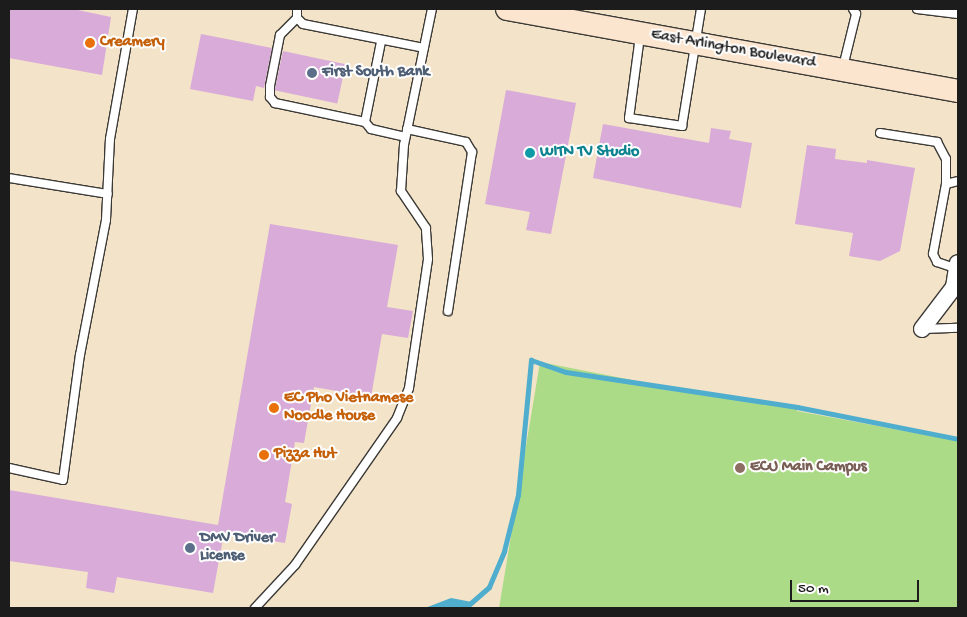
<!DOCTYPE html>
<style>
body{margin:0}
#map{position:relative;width:967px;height:617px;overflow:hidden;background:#f3e3c8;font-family:"Gochi Hand",sans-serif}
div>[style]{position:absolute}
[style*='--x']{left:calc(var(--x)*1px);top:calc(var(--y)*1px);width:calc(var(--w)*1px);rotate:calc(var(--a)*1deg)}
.green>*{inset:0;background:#acdb88}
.water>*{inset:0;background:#4fadcd}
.stream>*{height:5px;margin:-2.5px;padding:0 2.5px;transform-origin:2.5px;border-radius:2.5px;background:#4fadcd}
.building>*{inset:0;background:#d8abd9;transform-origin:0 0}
.roads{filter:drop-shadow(1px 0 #3c3a36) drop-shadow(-1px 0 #3c3a36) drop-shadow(0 1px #3c3a36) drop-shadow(0 -1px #3c3a36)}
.service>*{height:8px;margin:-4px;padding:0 4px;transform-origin:4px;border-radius:4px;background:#fff}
.minor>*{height:16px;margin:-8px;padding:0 8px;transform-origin:8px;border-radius:8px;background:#fff}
.secondary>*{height:22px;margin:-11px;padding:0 11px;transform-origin:11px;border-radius:11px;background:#fce5cf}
.dots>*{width:14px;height:14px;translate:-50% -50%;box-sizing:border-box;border:2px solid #fff;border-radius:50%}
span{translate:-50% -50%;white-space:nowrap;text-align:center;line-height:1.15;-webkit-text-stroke:4px #fff;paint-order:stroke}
.food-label{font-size:16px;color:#c56008;font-weight:700}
.left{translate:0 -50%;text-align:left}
.street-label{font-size:16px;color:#1c1c1c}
.service-label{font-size:16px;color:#4e5e75;font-weight:700}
.culture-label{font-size:16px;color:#0d838f;font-weight:700}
.education-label{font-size:16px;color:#785e54;font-weight:700}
.frame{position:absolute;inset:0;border:10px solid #1c1c1c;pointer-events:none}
.scale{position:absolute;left:790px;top:580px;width:129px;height:22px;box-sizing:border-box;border:2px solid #1c1c1c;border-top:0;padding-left:6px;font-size:15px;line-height:18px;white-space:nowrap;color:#1c1c1c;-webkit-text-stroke:4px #fff;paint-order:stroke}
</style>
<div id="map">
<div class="green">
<i style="clip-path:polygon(540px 362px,678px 389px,797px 407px,797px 411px,958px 441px,958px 608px,499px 608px)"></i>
</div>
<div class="water">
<i style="clip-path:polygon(451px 598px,472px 602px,469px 608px,425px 608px)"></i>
</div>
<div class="stream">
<i style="--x:465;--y:608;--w:32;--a:-41"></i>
<i style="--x:489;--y:587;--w:39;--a:-67"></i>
<i style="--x:504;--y:551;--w:58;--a:-76"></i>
<i style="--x:518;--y:495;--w:136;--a:-84.5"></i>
<i style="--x:531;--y:360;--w:37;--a:19"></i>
<i style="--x:566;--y:372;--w:234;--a:8.6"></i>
<i style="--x:797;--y:407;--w:164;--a:11.2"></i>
</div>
<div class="building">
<i style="clip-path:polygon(9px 9px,73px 9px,111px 17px,102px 75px,9px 58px)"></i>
<i style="clip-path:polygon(201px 34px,272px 48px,264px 88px,256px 86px,253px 101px,190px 89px)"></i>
<i style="left:283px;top:51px;width:64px;height:40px;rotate:12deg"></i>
<i style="clip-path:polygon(506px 90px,576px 103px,551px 234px,526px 230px,530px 212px,485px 204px)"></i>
<i style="clip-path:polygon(603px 124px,709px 143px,711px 128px,731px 131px,729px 139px,752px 143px,741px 208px,593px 178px)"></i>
<i style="clip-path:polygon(807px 145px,836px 149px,835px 159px,867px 163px,867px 160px,915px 168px,900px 251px,880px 261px,849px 256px,853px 233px,795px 224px)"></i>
<i style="clip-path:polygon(270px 224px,398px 245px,387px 307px,413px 311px,408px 338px,382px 334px,371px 397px,314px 387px,304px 443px,295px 442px,285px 502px,292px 504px,285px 543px,224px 533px,213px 593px,117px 577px,114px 593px,86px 588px,88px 572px,9px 561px,9px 490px,218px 525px)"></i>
</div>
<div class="roads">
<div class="service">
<i style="--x:297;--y:9;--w:9;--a:90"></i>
<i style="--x:297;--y:18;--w:8;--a:45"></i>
<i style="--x:303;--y:24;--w:123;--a:11.2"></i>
<i style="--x:917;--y:9;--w:41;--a:7"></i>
<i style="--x:297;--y:18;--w:24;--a:135"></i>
<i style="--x:280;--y:35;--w:52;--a:101.1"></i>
<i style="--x:270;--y:86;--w:11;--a:90"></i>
<i style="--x:270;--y:97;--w:8;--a:50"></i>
<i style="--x:275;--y:103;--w:92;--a:11.9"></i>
<i style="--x:365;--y:122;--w:9;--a:49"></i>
<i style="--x:371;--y:129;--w:35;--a:13"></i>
<i style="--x:640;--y:36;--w:83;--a:97.6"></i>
<i style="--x:629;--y:118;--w:54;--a:8.6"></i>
<i style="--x:682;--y:126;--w:119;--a:-80.8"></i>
<i style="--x:843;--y:67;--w:55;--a:-76.2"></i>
<i style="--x:856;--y:14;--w:6;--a:-121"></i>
<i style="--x:365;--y:122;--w:82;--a:-78.7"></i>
<i style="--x:407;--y:129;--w:60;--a:12.4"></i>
<i style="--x:466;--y:142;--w:12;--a:59"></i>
<i style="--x:472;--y:152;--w:161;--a:98.6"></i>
<i style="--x:880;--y:133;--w:58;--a:9"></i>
<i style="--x:937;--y:142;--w:19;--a:62"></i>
<i style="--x:946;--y:159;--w:25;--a:90"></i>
<i style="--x:946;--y:184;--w:71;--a:100.5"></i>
<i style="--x:933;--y:254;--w:9;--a:63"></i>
<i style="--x:937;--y:262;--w:21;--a:19"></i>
<i style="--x:9;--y:178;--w:100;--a:9.2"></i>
<i style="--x:946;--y:184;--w:12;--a:-14"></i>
<i style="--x:923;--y:329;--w:35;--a:-2"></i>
<i style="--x:9;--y:468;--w:55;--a:12.5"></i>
<i style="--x:63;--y:480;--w:126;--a:-82.3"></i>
<i style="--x:80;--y:355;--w:137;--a:-79.1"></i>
<i style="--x:106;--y:220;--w:81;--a:-87.2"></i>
<i style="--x:110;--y:139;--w:132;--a:-80"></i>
<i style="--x:255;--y:608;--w:59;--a:-47.1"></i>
<i style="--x:295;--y:565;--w:179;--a:-55.2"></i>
<i style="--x:397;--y:418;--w:32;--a:-68"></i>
<i style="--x:409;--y:388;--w:130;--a:-81.6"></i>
<i style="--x:428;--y:259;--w:31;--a:-94"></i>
<i style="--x:426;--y:228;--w:45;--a:-124"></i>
<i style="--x:401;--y:191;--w:46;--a:-86.3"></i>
<i style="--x:404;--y:145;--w:139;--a:-78.4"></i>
</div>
<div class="minor">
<i style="--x:922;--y:329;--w:53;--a:-52.7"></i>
<i style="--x:954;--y:287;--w:24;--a:-81"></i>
</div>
<div class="secondary">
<i style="--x:507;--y:9;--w:458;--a:10.3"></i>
</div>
</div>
<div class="dots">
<i style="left:90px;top:43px;background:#e8710a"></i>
<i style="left:312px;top:73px;background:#5c6f8a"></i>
<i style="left:530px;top:153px;background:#0f9aa8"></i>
<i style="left:274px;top:408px;background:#e8710a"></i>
<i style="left:264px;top:455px;background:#e8710a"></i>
<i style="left:740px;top:468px;background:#8d6e63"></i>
<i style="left:190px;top:548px;background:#5c6f8a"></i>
</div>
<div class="food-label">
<span class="left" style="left:100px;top:43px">Creamery</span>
<span class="left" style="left:284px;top:408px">EC Pho Vietnamese<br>Noodle House</span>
<span class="left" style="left:274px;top:455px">Pizza Hut</span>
</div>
<div class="street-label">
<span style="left:733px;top:50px;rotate:10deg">East Arlington Boulevard</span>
</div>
<div class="service-label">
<span class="left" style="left:322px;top:73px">First South Bank</span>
<span class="left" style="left:200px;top:548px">DMV Driver<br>License</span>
</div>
<div class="culture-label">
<span class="left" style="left:540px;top:153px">WITN TV Studio</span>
</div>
<div class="education-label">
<span class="left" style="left:750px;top:468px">ECU Main Campus</span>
</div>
<div class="frame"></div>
<div class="scale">50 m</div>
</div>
